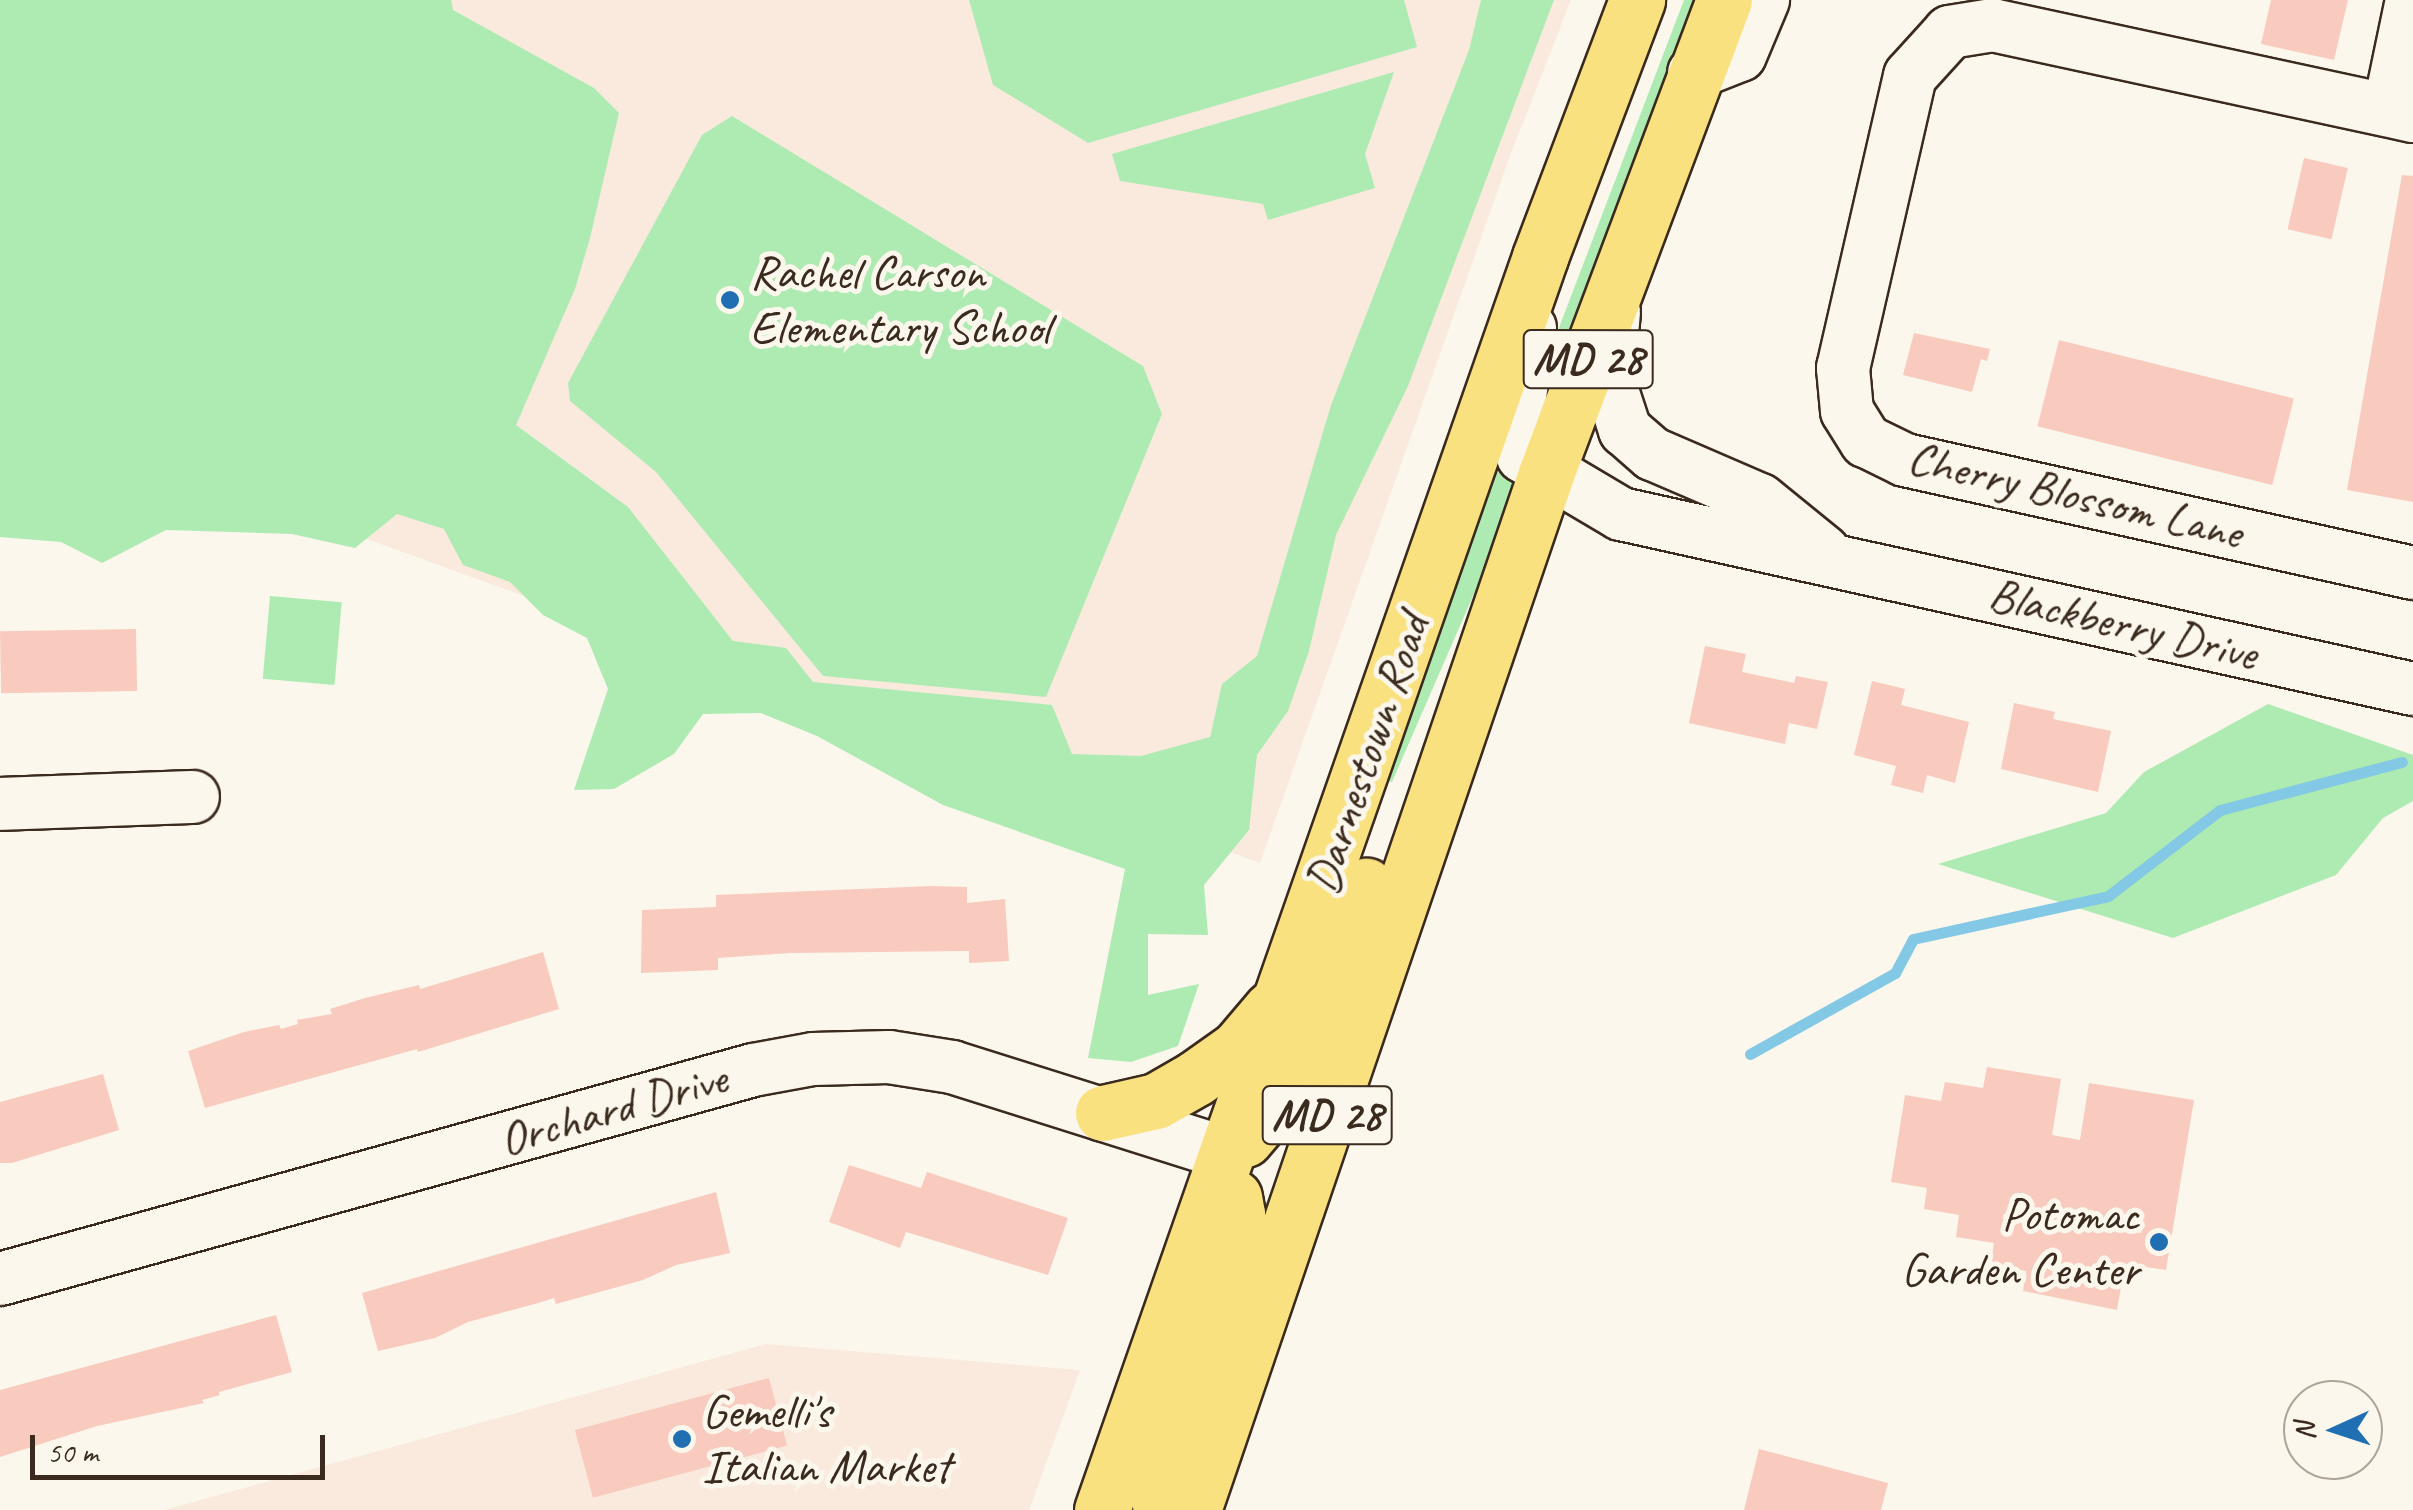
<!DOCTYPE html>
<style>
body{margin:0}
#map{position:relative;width:2413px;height:1510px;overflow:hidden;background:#fbf7ec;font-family:Caveat,sans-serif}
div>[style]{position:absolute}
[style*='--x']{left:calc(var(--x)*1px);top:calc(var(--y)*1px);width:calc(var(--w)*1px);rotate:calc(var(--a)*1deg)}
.built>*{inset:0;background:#faeade}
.green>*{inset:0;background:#adebb2;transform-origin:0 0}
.stream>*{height:11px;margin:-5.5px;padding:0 5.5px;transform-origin:5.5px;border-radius:5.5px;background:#83c8e4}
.building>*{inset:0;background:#f9cabe;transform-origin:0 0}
.roads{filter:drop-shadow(2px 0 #3b2a1e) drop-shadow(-2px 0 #3b2a1e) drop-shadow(0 2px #3b2a1e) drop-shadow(0 -2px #3b2a1e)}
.minor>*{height:52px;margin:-26px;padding:0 26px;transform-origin:26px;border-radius:26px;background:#fbf7ec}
.major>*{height:55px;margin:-27.5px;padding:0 27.5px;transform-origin:27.5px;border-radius:27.5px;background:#fae180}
.dots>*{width:28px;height:28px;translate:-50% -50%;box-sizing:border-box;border:5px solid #fbf7ec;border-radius:50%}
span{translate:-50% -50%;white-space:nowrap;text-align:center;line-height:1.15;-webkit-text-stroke:10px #fbf7ec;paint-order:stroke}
.shield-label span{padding:2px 8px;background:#fbf7ec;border:2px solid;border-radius:8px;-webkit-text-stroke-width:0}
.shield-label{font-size:45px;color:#3b2a1e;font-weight:700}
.poi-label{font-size:48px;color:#3b2a1e}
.left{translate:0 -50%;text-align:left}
.right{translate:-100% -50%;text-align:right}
.street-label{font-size:48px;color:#3b2a1e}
.north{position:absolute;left:2283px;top:1380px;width:100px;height:100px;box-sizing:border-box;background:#fbf7ec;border:2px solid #aea59a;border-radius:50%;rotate:267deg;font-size:28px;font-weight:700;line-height:40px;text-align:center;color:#3b2a1e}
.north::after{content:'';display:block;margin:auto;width:35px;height:45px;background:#1f6fb2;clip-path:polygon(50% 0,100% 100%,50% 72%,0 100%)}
.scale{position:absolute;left:30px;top:1435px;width:295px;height:45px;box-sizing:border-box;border:5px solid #3b2a1e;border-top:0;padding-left:12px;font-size:30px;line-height:35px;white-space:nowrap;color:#3b2a1e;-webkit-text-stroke:8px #fbf7ec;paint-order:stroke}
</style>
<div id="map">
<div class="built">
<i style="clip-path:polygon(0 0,1571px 0,1510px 156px,1260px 863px,174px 469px)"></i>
<i style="clip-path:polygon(766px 1344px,1080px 1370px,1029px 1510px,164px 1510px)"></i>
</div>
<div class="green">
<i style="clip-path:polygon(0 0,451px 0,453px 10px,594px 88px,619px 113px,590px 238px,575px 289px,516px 425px,628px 507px,733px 641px,786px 648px,813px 682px,1052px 705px,1072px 754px,1141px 756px,1210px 737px,1222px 684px,1257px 656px,1331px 405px,1469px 50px,1481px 0,1554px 0,1408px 386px,1336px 535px,1309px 651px,1288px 711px,1257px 755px,1249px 830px,1204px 885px,1208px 935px,1148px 934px,1148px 995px,1199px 984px,1178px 1046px,1131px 1062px,1088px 1058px,1125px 869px,943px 805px,817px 736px,761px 713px,703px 714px,674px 754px,614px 789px,574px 790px,608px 689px,587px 638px,543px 615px,510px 582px,463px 565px,444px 529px,397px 514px,355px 548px,292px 534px,166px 530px,102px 563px,61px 542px,0 537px)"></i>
<i style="clip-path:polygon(969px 0,1404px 0,1417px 47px,1088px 143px,993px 85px)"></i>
<i style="clip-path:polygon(1684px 0,1696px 0,1554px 385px,1540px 407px,1557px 333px)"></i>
<i style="clip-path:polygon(1394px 72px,1365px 154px,1375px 188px,1268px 220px,1263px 204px,1120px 181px,1112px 154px)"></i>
<i style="clip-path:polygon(732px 116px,1143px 366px,1162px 414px,1046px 697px,823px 676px,656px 472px,570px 401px,568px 383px,702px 135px)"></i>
<i style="clip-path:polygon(1503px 437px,1509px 477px,1520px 488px,1392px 782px,1383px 780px)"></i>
<i style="left:270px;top:596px;width:72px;height:83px;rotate:5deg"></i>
<i style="clip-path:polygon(2268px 704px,2413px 755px,2413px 801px,2383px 818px,2336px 875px,2173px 938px,1938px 864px,2106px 813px,2144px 772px)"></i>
</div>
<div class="stream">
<i style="--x:1750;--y:1054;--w:166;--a:-29.2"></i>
<i style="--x:1895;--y:973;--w:38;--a:-62"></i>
<i style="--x:1913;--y:939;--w:200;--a:-12.4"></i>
<i style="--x:2108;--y:896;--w:141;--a:-37.5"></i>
<i style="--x:2220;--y:810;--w:188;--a:-14.8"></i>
</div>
<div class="building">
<i style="clip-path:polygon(2271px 0,2348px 0,2334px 60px,2261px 44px)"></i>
<i style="left:2304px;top:158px;width:45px;height:73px;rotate:13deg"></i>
<i style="clip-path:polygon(2402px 175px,2413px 176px,2413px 502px,2347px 490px)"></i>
<i style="clip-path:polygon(1914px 333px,1990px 349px,1987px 361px,1981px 359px,1972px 392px,1903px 375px)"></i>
<i style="left:2059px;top:340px;width:242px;height:89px;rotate:14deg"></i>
<i style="left:136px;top:629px;width:62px;height:136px;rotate:89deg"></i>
<i style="clip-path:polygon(1705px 646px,1746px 654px,1742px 672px,1794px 683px,1796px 676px,1828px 682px,1817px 729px,1789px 723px,1785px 744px,1689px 723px)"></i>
<i style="clip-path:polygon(1872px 681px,1905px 689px,1901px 705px,1969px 722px,1955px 783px,1927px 775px,1923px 793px,1891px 785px,1896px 766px,1854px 755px)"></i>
<i style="clip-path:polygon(2014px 703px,2055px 712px,2053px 719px,2111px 731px,2098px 792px,2001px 769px)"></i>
<i style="clip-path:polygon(932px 886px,967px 887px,967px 903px,1005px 899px,1009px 961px,969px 963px,969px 951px,790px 953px,718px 958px,718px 970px,641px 973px,642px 910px,716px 907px,716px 895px)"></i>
<i style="clip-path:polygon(543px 952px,559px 1009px,418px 1052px,417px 1049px,205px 1108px,188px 1051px,244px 1032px,279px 1025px,281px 1029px,298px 1024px,297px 1020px,332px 1014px,330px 1009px,365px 998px,419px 985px,420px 989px)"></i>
<i style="clip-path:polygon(1987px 1067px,2061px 1079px,2052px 1135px,2080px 1140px,2089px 1083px,2194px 1100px,2166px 1270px,2125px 1264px,2117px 1310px,2023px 1291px,2026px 1271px,1991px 1265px,1994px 1243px,1956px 1237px,1959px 1215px,1924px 1209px,1927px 1188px,1891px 1182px,1905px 1095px,1941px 1101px,1945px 1082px,1983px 1088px)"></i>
<i style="clip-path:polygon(103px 1074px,119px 1130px,12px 1163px,0 1163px,0 1102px)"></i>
<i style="clip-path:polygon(849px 1165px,921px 1188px,927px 1172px,1068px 1218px,1048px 1275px,906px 1232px,900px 1248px,829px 1222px)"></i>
<i style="clip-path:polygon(716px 1192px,730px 1253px,676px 1265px,643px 1280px,556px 1304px,554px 1298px,538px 1303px,468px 1322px,435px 1338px,378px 1351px,362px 1293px)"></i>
<i style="clip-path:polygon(276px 1315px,292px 1372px,219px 1392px,220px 1395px,202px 1400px,204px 1403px,97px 1426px,0 1457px,0 1390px)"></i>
<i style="left:769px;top:1378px;width:70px;height:201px;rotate:75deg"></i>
<i style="clip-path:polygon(1759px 1449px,1888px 1483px,1881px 1510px,1744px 1510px)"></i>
</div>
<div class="roads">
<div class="minor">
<i style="--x:1694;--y:73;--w:49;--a:-21.4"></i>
<i style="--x:1740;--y:55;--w:60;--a:-67.3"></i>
<i style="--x:2389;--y:110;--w:112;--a:-78.2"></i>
<i style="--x:2413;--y:116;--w:430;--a:-167.8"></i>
<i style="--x:1993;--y:25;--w:44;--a:170.8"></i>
<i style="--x:1950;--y:32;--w:59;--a:132.3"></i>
<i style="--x:1910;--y:76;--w:300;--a:102.9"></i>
<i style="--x:1843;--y:368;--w:43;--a:84.7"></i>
<i style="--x:1847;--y:411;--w:36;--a:58"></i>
<i style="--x:1866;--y:441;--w:43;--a:26"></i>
<i style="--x:1905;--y:460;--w:520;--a:12.54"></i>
<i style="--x:1614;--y:312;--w:66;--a:95.2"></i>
<i style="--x:1608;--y:378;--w:55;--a:71.9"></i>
<i style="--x:1625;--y:430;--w:37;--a:41"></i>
<i style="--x:1653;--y:454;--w:116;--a:23.3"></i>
<i style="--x:1760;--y:500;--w:82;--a:39.1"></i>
<i style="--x:1530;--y:328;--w:97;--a:98.3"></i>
<i style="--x:1516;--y:424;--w:33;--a:78"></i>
<i style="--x:1523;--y:456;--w:114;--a:30.6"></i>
<i style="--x:1621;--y:514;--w:811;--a:12.46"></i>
<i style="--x:0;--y:804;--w:193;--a:-2.1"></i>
<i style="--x:0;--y:1279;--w:781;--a:-15.51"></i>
<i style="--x:753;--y:1070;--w:61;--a:-10.4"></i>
<i style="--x:813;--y:1059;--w:76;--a:-1.5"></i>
<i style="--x:889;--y:1057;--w:64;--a:9"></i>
<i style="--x:952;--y:1067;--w:289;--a:17.5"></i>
</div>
<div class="major">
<i style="--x:1103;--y:1113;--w:54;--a:-12.8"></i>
<i style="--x:1156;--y:1101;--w:46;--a:-29.9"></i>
<i style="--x:1196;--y:1078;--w:52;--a:-35.5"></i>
<i style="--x:1238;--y:1048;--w:52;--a:-49.6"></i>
<i style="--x:1245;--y:1139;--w:77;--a:-49.7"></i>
<i style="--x:1295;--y:1080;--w:207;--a:-69.9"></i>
<i style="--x:1160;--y:1505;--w:115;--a:-75.4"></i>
<i style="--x:1189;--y:1394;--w:102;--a:-70.5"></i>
<i style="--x:1223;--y:1298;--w:85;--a:-80.5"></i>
<i style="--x:1237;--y:1214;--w:17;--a:-100"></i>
<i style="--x:1102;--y:1510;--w:1327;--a:-70.73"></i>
<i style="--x:1540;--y:257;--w:275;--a:-69.3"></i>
<i style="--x:1193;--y:1510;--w:1094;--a:-71.18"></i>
<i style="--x:1546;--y:474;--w:506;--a:-69.42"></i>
</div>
</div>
<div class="dots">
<i style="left:730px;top:300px;background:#1f6fb2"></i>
<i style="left:2159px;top:1242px;background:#1f6fb2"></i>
<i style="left:682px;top:1439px;background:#1f6fb2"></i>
</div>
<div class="shield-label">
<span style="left:1588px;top:359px">MD 28</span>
<span style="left:1327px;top:1115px">MD 28</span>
</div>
<div class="poi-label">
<span class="left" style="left:750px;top:300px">Rachel Carson<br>Elementary School</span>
<span class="right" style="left:2139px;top:1242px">Potomac<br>Garden Center</span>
<span class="left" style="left:702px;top:1439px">Gemelli's<br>Italian Market</span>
</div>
<div class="street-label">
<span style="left:2075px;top:495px;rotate:13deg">Cherry Blossom Lane</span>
<span style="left:2123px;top:624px;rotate:13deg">Blackberry Drive</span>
<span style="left:1367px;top:754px;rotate:-71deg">Darnestown Road</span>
<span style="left:613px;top:1109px;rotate:-16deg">Orchard Drive</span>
</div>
<div class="north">N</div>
<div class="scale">50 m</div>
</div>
